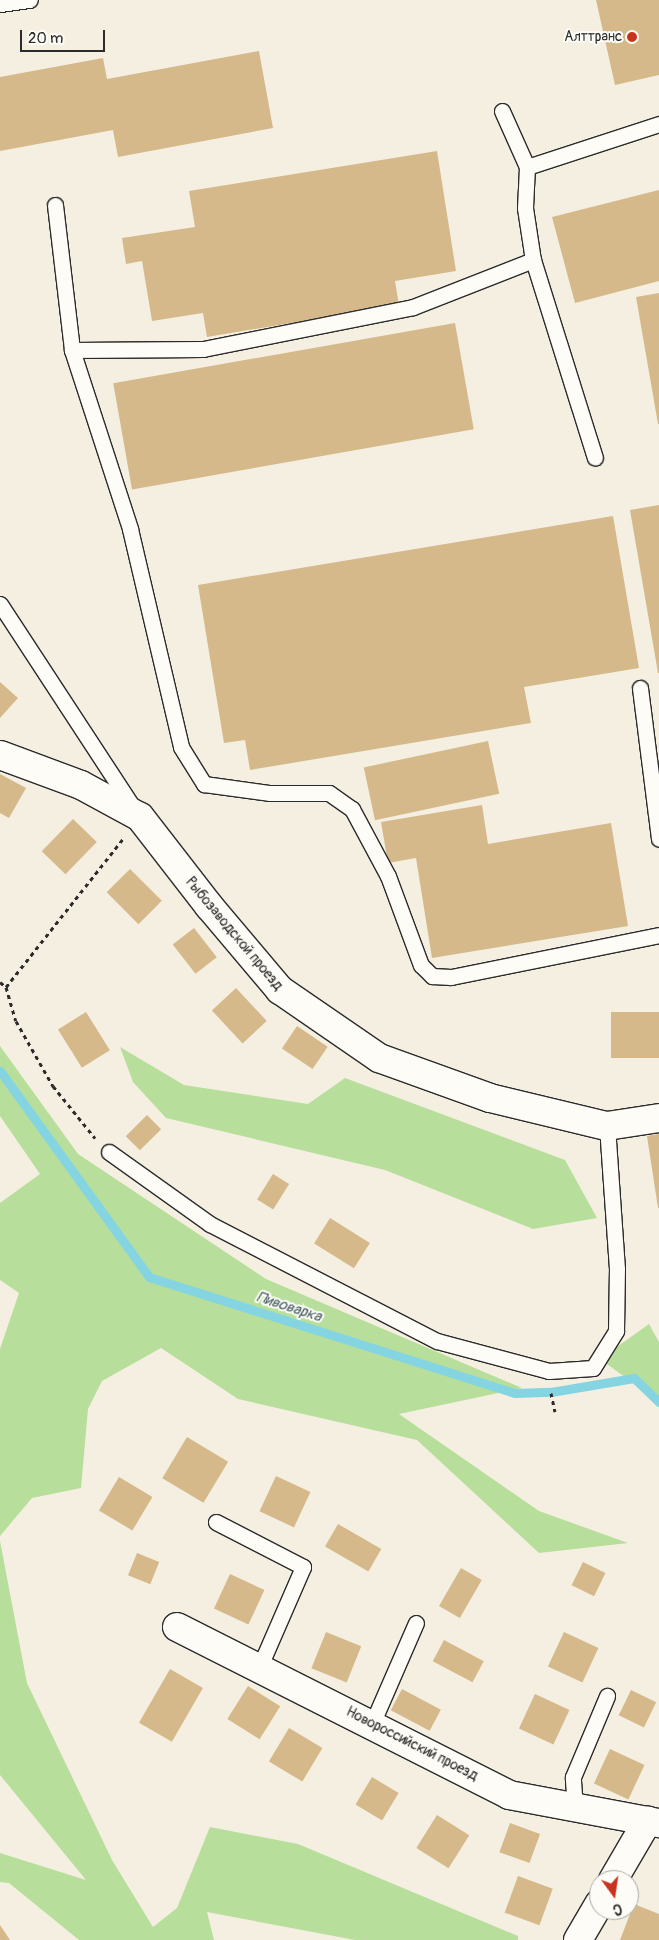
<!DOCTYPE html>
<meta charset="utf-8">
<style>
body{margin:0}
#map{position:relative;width:659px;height:1940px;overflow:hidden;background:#f5efe1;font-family:Pangolin,sans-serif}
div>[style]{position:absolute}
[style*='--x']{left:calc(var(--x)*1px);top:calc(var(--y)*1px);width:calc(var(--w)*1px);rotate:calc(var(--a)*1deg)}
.green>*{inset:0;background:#b7df9b}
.stream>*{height:9px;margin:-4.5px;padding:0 4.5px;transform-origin:4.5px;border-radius:4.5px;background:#84d4e1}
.building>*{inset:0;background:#d5b98a;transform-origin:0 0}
.path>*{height:3px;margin-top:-1.5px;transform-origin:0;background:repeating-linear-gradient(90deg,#2b2b2b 0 4px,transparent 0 8px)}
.roads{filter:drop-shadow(1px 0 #2b2b2b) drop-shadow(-1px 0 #2b2b2b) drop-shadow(0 1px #2b2b2b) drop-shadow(0 -1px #2b2b2b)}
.service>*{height:15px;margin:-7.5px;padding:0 7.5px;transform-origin:7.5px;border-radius:7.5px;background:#fdfcf7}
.minor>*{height:28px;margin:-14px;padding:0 14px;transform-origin:14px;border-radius:14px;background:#fdfcf7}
.dots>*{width:14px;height:14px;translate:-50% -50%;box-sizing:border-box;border:2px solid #fdfcf7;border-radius:50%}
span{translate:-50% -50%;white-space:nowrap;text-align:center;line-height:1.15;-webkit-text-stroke:4px #fdfcf7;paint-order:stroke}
.poi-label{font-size:14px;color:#2b2b2b}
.right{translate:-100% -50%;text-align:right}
.street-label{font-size:14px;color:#2b2b2b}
.water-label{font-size:15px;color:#465e62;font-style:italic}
.north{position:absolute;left:589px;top:1870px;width:50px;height:50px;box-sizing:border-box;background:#fdfcf7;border:1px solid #a9a8a5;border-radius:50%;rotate:166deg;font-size:14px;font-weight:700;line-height:20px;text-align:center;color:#2b2b2b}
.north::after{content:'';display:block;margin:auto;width:18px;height:22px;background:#c8321e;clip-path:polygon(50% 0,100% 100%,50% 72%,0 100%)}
.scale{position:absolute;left:20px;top:30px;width:85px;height:22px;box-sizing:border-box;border:2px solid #2b2b2b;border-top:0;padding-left:6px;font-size:15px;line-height:18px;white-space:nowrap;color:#2b2b2b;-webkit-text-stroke:4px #fdfcf7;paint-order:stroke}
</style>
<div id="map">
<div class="green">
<i style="clip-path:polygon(0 1046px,78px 1154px,266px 1279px,522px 1388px,399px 1414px,539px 1511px,628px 1543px,539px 1553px,417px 1440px,238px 1399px,161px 1348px,102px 1381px,88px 1409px,81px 1488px,32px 1498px,0 1536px,0 1349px,19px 1293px,0 1280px,0 1203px,40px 1174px,0 1116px)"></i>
<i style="clip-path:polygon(120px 1047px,184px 1085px,308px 1104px,345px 1078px,565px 1160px,597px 1218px,533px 1229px,385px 1170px,166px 1118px,133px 1082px)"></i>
<i style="clip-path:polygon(649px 1324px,659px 1342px,659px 1402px,600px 1359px)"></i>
<i style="clip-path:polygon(0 1541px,27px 1683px,112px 1860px,153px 1927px,177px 1908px,210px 1827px,298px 1844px,518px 1936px,518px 1940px,355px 1940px,207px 1912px,214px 1940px,79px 1940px,9px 1883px,0 1882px,0 1853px,86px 1880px,0 1775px)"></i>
</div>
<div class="stream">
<i style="--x:0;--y:1071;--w:254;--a:54.1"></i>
<i style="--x:149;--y:1277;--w:384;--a:17.6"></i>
<i style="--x:515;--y:1393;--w:36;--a:-2"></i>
<i style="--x:551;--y:1392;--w:84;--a:-9.6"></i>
<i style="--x:634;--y:1378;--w:35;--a:44"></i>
</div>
<div class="building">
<i style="clip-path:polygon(596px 0,659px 0,659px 75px,615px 85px)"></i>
<i style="clip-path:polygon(259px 51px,273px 128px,118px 157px,113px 130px,0 151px,0 77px,103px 58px,107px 79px)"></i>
<i style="clip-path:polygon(437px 151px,456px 271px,395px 281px,399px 305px,207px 337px,203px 313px,152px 321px,142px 261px,126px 264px,122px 238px,195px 227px,189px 191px)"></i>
<i style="clip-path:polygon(659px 190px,659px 281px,575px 303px,552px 217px)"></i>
<i style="clip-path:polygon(659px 293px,659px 424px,658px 424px,636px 297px)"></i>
<i style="left:455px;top:323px;width:108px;height:347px;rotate:80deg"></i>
<i style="clip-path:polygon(659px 505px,659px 673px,658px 673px,630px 510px)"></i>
<i style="clip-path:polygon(613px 516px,639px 668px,524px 687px,531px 723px,250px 770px,245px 740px,224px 743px,198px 585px)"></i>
<i style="clip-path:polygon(0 682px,18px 698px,0 718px)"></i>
<i style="left:488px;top:741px;width:54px;height:127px;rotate:78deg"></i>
<i style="clip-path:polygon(0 774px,26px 788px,9px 818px,0 813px)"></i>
<i style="clip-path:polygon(482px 805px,488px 844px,611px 823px,628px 926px,432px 958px,416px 858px,388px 863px,381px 822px)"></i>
<i style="left:73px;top:819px;width:33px;height:45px;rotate:44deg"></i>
<i style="left:130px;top:869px;width:45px;height:33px;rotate:45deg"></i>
<i style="left:194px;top:928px;width:37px;height:27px;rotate:52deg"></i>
<i style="left:236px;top:988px;width:45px;height:33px;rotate:47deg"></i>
<i style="left:86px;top:1012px;width:45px;height:33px;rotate:58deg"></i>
<i style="left:659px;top:1012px;width:46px;height:48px;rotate:90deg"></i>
<i style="left:297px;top:1026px;width:37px;height:27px;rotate:34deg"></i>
<i style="left:147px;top:1115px;width:20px;height:30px;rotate:45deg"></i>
<i style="clip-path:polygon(659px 1134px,659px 1208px,658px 1208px,647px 1136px)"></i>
<i style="left:273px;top:1174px;width:19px;height:30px;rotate:32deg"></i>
<i style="left:330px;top:1218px;width:47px;height:30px;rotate:32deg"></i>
<i style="left:187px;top:1437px;width:48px;height:48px;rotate:31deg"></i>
<i style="left:276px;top:1476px;width:38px;height:39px;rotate:25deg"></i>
<i style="left:119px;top:1477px;width:39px;height:39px;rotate:31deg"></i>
<i style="left:338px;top:1524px;width:50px;height:26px;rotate:30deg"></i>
<i style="left:137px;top:1553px;width:24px;height:24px;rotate:22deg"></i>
<i style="left:583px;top:1562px;width:25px;height:26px;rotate:26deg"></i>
<i style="left:461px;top:1568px;width:24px;height:44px;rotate:30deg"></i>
<i style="left:230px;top:1574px;width:38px;height:38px;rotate:25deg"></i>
<i style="left:326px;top:1632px;width:38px;height:39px;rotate:22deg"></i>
<i style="left:564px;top:1632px;width:38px;height:38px;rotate:25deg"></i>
<i style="left:444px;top:1640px;width:45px;height:24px;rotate:28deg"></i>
<i style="left:170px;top:1669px;width:38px;height:62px;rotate:30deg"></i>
<i style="left:248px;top:1686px;width:38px;height:39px;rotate:32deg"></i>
<i style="left:402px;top:1689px;width:44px;height:24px;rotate:28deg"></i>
<i style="left:631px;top:1690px;width:28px;height:28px;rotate:26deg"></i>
<i style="left:535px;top:1694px;width:38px;height:38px;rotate:25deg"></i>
<i style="left:289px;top:1728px;width:39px;height:39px;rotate:31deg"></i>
<i style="left:610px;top:1749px;width:38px;height:38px;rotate:25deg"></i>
<i style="left:372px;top:1777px;width:31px;height:32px;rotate:31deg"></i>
<i style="left:437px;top:1815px;width:38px;height:39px;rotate:32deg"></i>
<i style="left:510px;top:1823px;width:32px;height:31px;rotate:20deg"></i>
<i style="left:518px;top:1876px;width:37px;height:39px;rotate:20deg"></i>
<i style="clip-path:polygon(634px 1904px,659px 1914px,659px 1940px,620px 1940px)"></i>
<i style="clip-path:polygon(0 1925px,10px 1940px,0 1940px)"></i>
</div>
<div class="path">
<i style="--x:0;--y:982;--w:8;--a:40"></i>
<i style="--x:6;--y:987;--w:189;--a:-51.7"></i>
<i style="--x:6;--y:987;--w:35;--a:74"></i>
<i style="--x:16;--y:1021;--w:75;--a:60.4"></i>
<i style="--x:53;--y:1086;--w:67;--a:51.1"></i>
<i style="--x:551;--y:1393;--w:19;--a:78"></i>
</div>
<div class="roads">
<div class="service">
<i style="--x:0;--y:4;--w:30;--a:-8"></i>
<i style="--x:502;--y:111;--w:61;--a:65.9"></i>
<i style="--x:527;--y:167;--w:41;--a:92.8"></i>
<i style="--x:525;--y:208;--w:53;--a:81.3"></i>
<i style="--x:533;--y:260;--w:207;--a:72.6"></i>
<i style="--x:527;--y:167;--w:139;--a:-18"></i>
<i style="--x:55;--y:205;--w:146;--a:83.3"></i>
<i style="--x:72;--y:350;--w:188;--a:72"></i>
<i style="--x:130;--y:529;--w:224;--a:76.8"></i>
<i style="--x:181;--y:747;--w:44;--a:58.1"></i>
<i style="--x:204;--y:784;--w:67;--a:7.8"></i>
<i style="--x:270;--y:793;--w:59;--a:0"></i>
<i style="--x:329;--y:793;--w:28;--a:35"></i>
<i style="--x:352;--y:809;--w:76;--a:61.8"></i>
<i style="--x:388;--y:876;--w:95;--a:69.7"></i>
<i style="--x:421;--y:965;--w:16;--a:45"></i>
<i style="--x:432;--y:976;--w:19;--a:3"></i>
<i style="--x:451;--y:977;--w:212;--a:-11.4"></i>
<i style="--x:72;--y:350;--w:131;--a:-0.4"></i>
<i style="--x:203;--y:349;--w:214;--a:-11.3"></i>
<i style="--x:413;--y:307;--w:129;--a:-21.4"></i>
<i style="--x:0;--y:604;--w:246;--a:56.8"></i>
<i style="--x:640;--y:688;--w:152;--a:82.8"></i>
<i style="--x:109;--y:1152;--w:124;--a:35.5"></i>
<i style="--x:210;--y:1224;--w:255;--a:27.3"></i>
<i style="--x:437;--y:1341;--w:116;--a:15"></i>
<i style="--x:549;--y:1371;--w:44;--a:-3.9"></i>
<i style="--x:593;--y:1368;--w:44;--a:-58.1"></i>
<i style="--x:616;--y:1331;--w:62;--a:-89.1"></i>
<i style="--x:617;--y:1269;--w:143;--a:-94"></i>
<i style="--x:216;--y:1522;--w:98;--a:27.3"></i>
<i style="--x:303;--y:1567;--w:108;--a:113.5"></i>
<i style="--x:372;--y:1724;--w:110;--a:-66.5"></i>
<i style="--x:575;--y:1809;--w:32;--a:-94"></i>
<i style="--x:573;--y:1777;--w:88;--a:-67.2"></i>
</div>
<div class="minor">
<i style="--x:0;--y:755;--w:86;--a:20.3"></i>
<i style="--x:81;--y:785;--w:67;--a:28.5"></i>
<i style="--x:140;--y:817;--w:113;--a:52.2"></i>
<i style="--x:209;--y:906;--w:110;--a:49.8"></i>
<i style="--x:280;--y:990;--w:120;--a:34.5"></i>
<i style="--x:379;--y:1058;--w:118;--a:19.8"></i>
<i style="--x:490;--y:1098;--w:120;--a:13.5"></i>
<i style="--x:607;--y:1126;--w:53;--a:-8.7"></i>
<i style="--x:177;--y:1627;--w:372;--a:26.8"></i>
<i style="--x:509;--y:1795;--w:153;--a:10.6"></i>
<i style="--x:613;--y:1880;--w:69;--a:-59.7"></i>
<i style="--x:578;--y:1940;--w:42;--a:-59.7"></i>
</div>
</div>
<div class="dots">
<i style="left:632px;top:37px;background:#c8321e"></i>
</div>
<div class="poi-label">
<span class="right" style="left:622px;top:37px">Алттранс</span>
</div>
<div class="street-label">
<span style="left:234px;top:934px;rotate:50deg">Рыбозаводской проезд</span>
<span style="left:412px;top:1744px;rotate:27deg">Новороссийский проезд</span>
</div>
<div class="water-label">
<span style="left:289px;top:1307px;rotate:18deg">Пивоварка</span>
</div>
<div class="north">С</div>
<div class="scale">20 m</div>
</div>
